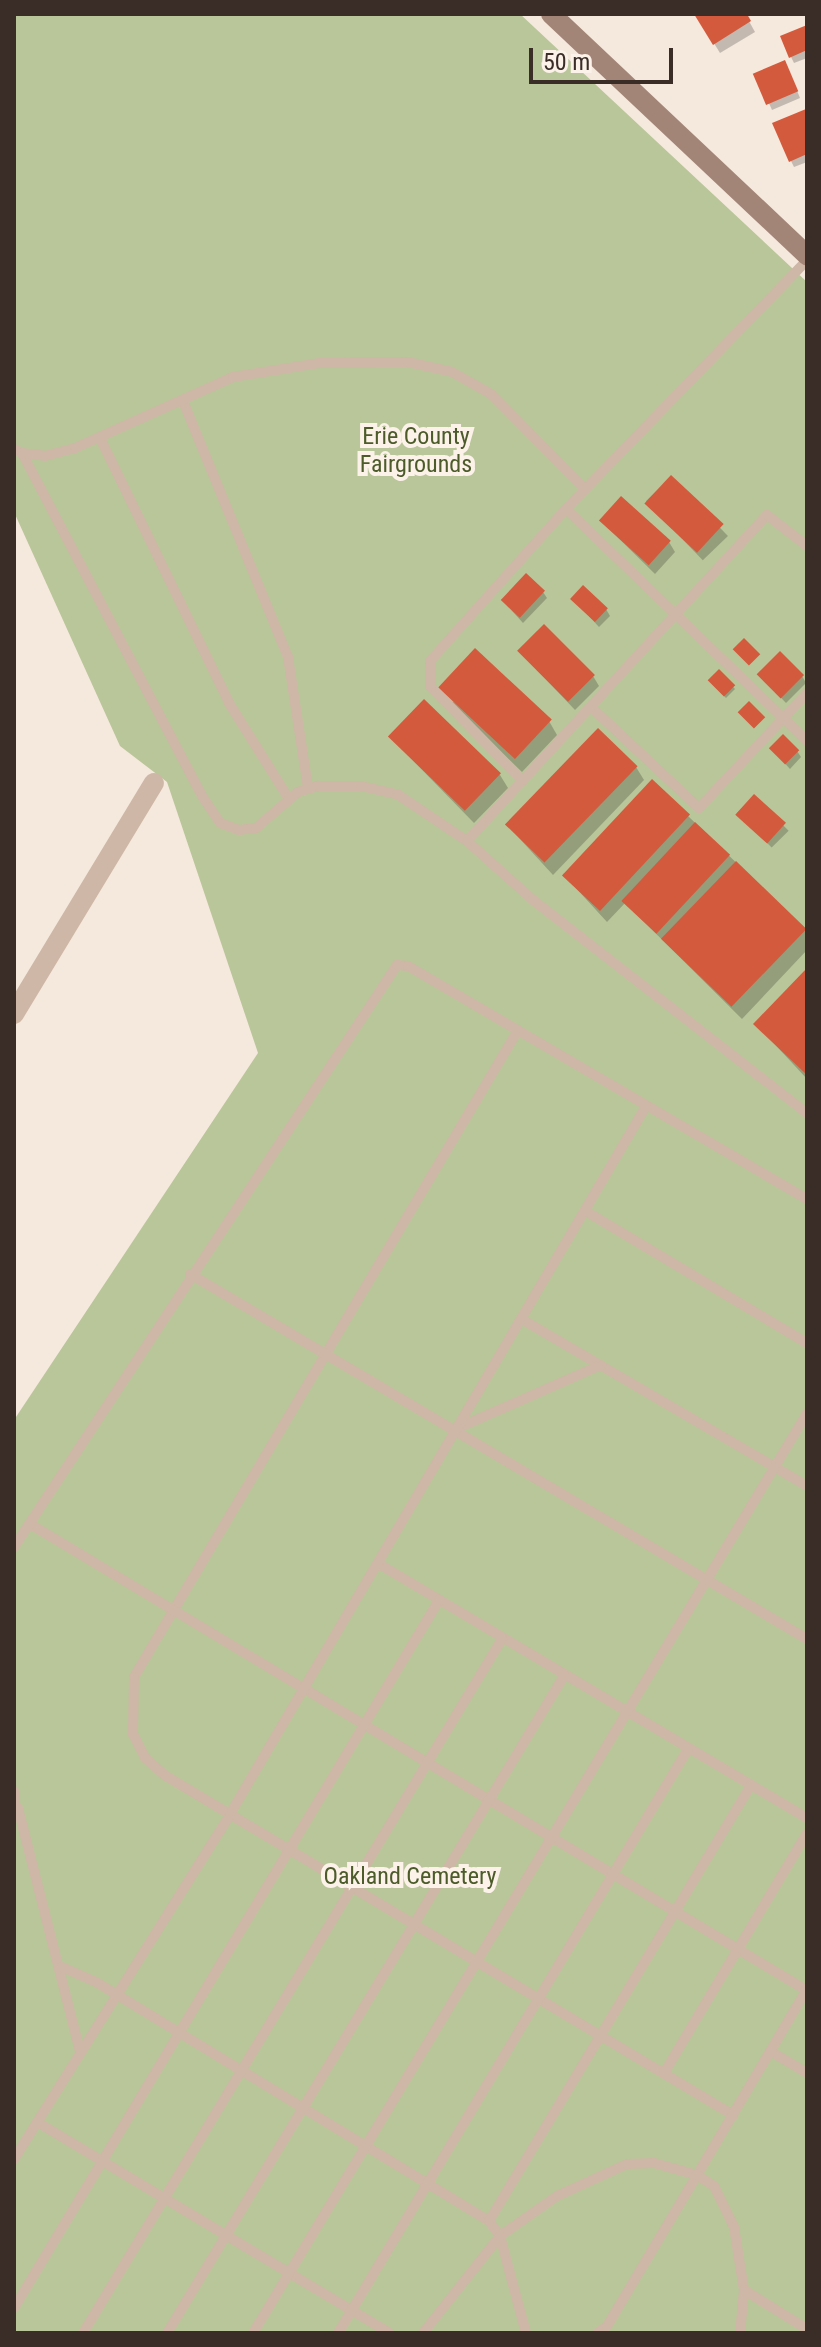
<!DOCTYPE html>
<style>
body{margin:0}
#map{position:relative;width:821px;height:2347px;overflow:hidden;background:#f5e8dc;font-family:"Roboto Condensed",sans-serif}
div>[style]{position:absolute}
[style*='--x']{left:calc(var(--x)*1px);top:calc(var(--y)*1px);width:calc(var(--w)*1px);rotate:calc(var(--a)*1deg)}
.green>*{inset:0;background:#b9c69a}
.shadow>*{inset:0;background:#0003;transform-origin:0 0}
.building>*{inset:0;background:#d35a3c;transform-origin:0 0}
.service>*{height:10px;margin:-5px;padding:0 5px;transform-origin:5px;border-radius:5px;background:#ceb7a6}
.minor>*{height:20px;margin:-10px;padding:0 10px;transform-origin:10px;border-radius:10px;background:#ceb7a6}
.secondary>*{height:20px;margin:-10px;padding:0 10px;transform-origin:10px;border-radius:10px;background:#a28577}
span{translate:-50% -50%;white-space:nowrap;text-align:center;line-height:1.15;-webkit-text-stroke:8px #fcf2e9;paint-order:stroke}
.park-label{font-size:24px;color:#4b5b29}
.frame{position:absolute;inset:0;border:16px solid #3a2d28;pointer-events:none}
.scale{position:absolute;left:529px;top:48px;width:144px;height:36px;box-sizing:border-box;border:4px solid #3a2d28;border-top:0;padding-left:10px;font-size:24px;line-height:28px;white-space:nowrap;color:#3a2d28;-webkit-text-stroke:6px #fcf2e9;paint-order:stroke}
</style>
<div id="map">
<div class="green">
<i style="clip-path:polygon(14px 14px,520px 14px,807px 282px,807px 2333px,14px 2333px,14px 1420px,258px 1053px,167px 782px,120px 746px,14px 512px)"></i>
</div>
<div class="shadow">
<i style="clip-path:polygon(696px 14px,745px 14px,755px 32px,720px 53px)"></i>
<i style="clip-path:polygon(807px 29px,807px 58px,794px 63px,791px 57px)"></i>
<i style="clip-path:polygon(788px 69px,800px 98px,772px 110px,756px 74px)"></i>
<i style="clip-path:polygon(805px 112px,807px 162px,794px 167px,791px 161px)"></i>
<i style="left:671px;top:477px;width:82px;height:35px;rotate:46deg"></i>
<i style="clip-path:polygon(601px 521px,669px 542px,675px 552px,655px 574px)"></i>
<i style="clip-path:polygon(543px 592px,547px 598px,523px 623px,503px 601px)"></i>
<i style="clip-path:polygon(573px 599px,606px 609px,610px 616px,599px 627px)"></i>
<i style="clip-path:polygon(520px 652px,593px 676px,599px 686px,575px 710px)"></i>
<i style="clip-path:polygon(719px 672px,735px 689px,726px 698px,712px 684px)"></i>
<i style="clip-path:polygon(802px 676px,806px 683px,786px 703px,764px 680px)"></i>
<i style="clip-path:polygon(448px 701px,549px 721px,557px 735px,522px 772px)"></i>
<i style="clip-path:polygon(390px 737px,500px 775px,508px 788px,474px 823px)"></i>
<i style="clip-path:polygon(771px 748px,797px 751px,801px 757px,790px 769px)"></i>
<i style="clip-path:polygon(636px 767px,644px 780px,553px 875px,508px 826px)"></i>
<i style="left:754px;top:796px;width:49px;height:24px;rotate:45deg"></i>
<i style="clip-path:polygon(688px 816px,807px 931px,807px 950px,742px 1019px,625px 903px,607px 922px,563px 874px)"></i>
<i style="clip-path:polygon(807px 971px,807px 1079px,756px 1024px)"></i>
</div>
<div class="building">
<i style="clip-path:polygon(694px 14px,747px 14px,751px 21px,713px 45px)"></i>
<i style="clip-path:polygon(807px 25px,807px 50px,789px 58px,780px 36px)"></i>
<i style="left:785px;top:60px;width:34px;height:35px;rotate:67deg"></i>
<i style="clip-path:polygon(806px 109px,807px 154px,789px 162px,772px 123px)"></i>
<i style="left:671px;top:475px;width:72px;height:39px;rotate:43deg"></i>
<i style="left:621px;top:496px;width:67px;height:33px;rotate:42deg"></i>
<i style="left:526px;top:573px;width:26px;height:37px;rotate:43deg"></i>
<i style="left:583px;top:585px;width:34px;height:19px;rotate:43deg"></i>
<i style="left:544px;top:624px;width:72px;height:38px;rotate:45deg"></i>
<i style="left:744px;top:638px;width:23px;height:16px;rotate:45deg"></i>
<i style="left:475px;top:648px;width:105px;height:54px;rotate:43deg"></i>
<i style="left:780px;top:651px;width:34px;height:33px;rotate:45deg"></i>
<i style="left:719px;top:669px;width:23px;height:16px;rotate:45deg"></i>
<i style="left:424px;top:699px;width:107px;height:52px;rotate:44deg"></i>
<i style="left:749px;top:701px;width:23px;height:16px;rotate:45deg"></i>
<i style="left:598px;top:728px;width:55px;height:134px;rotate:44deg"></i>
<i style="left:783px;top:734px;width:23px;height:20px;rotate:45deg"></i>
<i style="left:652px;top:779px;width:52px;height:132px;rotate:43deg"></i>
<i style="left:754px;top:794px;width:43px;height:28px;rotate:42deg"></i>
<i style="left:695px;top:822px;width:48px;height:108px;rotate:43deg"></i>
<i style="left:736px;top:861px;width:98px;height:108px;rotate:44deg"></i>
<i style="clip-path:polygon(807px 968px,807px 1075px,753px 1024px)"></i>
</div>
<div class="service">
<i style="--x:183;--y:401;--w:277;--a:67.7"></i>
<i style="--x:288;--y:657;--w:132;--a:81.3"></i>
<i style="--x:100;--y:438;--w:295;--a:64"></i>
<i style="--x:229;--y:703;--w:113;--a:58"></i>
<i style="--x:14;--y:449;--w:9;--a:27"></i>
<i style="--x:22;--y:453;--w:387;--a:62.3"></i>
<i style="--x:202;--y:796;--w:32;--a:56"></i>
<i style="--x:220;--y:823;--w:20;--a:20"></i>
<i style="--x:239;--y:830;--w:17;--a:-7"></i>
<i style="--x:256;--y:828;--w:55;--a:-40.6"></i>
<i style="--x:298;--y:792;--w:21;--a:-17"></i>
<i style="--x:318;--y:786;--w:43;--a:0"></i>
<i style="--x:361;--y:786;--w:37;--a:13"></i>
<i style="--x:397;--y:794;--w:84;--a:33.9"></i>
<i style="--x:467;--y:841;--w:89;--a:41.8"></i>
<i style="--x:533;--y:900;--w:347;--a:37.9"></i>
<i style="--x:22;--y:453;--w:23;--a:7"></i>
<i style="--x:45;--y:456;--w:31;--a:-15"></i>
<i style="--x:75;--y:448;--w:173;--a:-24.2"></i>
<i style="--x:233;--y:377;--w:87;--a:-9.2"></i>
<i style="--x:319;--y:363;--w:89;--a:-0.6"></i>
<i style="--x:408;--y:362;--w:45;--a:12.8"></i>
<i style="--x:452;--y:372;--w:45;--a:29.4"></i>
<i style="--x:491;--y:394;--w:134;--a:45.3"></i>
<i style="--x:566;--y:509;--w:335;--a:43.9"></i>
<i style="--x:591;--y:707;--w:148;--a:43.1"></i>
<i style="--x:699;--y:808;--w:158;--a:-46.8"></i>
<i style="--x:523;--y:781;--w:132;--a:-134.4"></i>
<i style="--x:431;--y:687;--w:26;--a:-92"></i>
<i style="--x:430;--y:661;--w:204;--a:-48.2"></i>
<i style="--x:566;--y:509;--w:347;--a:-45.9"></i>
<i style="--x:467;--y:841;--w:443;--a:-47.4"></i>
<i style="--x:767;--y:515;--w:51;--a:37.8"></i>
<i style="--x:518;--y:1030;--w:752;--a:120.69"></i>
<i style="--x:134;--y:1677;--w:57;--a:91"></i>
<i style="--x:133;--y:1734;--w:27;--a:63"></i>
<i style="--x:145;--y:1758;--w:28;--a:41"></i>
<i style="--x:166;--y:1776;--w:661;--a:30.87"></i>
<i style="--x:587;--y:1212;--w:256;--a:30.8"></i>
<i style="--x:190;--y:1274;--w:717;--a:30.61"></i>
<i style="--x:523;--y:1320;--w:329;--a:30.3"></i>
<i style="--x:458;--y:1428;--w:156;--a:-23.8"></i>
<i style="--x:30;--y:1524;--w:905;--a:30.99"></i>
<i style="--x:14;--y:1547;--w:697;--a:-56.65"></i>
<i style="--x:397;--y:965;--w:11;--a:5"></i>
<i style="--x:408;--y:966;--w:462;--a:30.3"></i>
<i style="--x:379;--y:1564;--w:498;--a:30.7"></i>
<i style="--x:14;--y:1791;--w:22;--a:87"></i>
<i style="--x:18;--y:1808;--w:252;--a:75.7"></i>
<i style="--x:62;--y:1967;--w:37;--a:24"></i>
<i style="--x:96;--y:1982;--w:460;--a:31.3"></i>
<i style="--x:489;--y:2221;--w:19;--a:54"></i>
<i style="--x:500;--y:2236;--w:100;--a:75"></i>
<i style="--x:770;--y:2051;--w:43;--a:30.7"></i>
<i style="--x:664;--y:2073;--w:279;--a:-59.2"></i>
<i style="--x:37;--y:2122;--w:411;--a:30.9"></i>
<i style="--x:14;--y:2159;--w:407;--a:-57.9"></i>
<i style="--x:230;--y:1814;--w:821;--a:-59.56"></i>
<i style="--x:489;--y:2221;--w:509;--a:-59"></i>
<i style="--x:744;--y:2290;--w:74;--a:31.8"></i>
<i style="--x:14;--y:2308;--w:826;--a:-59.02"></i>
<i style="--x:83;--y:2333;--w:811;--a:-58.88"></i>
<i style="--x:167;--y:2333;--w:768;--a:-58.86"></i>
<i style="--x:253;--y:2333;--w:1074;--a:-58.94"></i>
<i style="--x:338;--y:2333;--w:681;--a:-59.07"></i>
<i style="--x:423;--y:2333;--w:124;--a:-51.6"></i>
<i style="--x:500;--y:2236;--w:70;--a:-35.1"></i>
<i style="--x:557;--y:2196;--w:77;--a:-24.6"></i>
<i style="--x:627;--y:2164;--w:27;--a:-2"></i>
<i style="--x:654;--y:2163;--w:45;--a:15.6"></i>
<i style="--x:697;--y:2175;--w:216;--a:-59.4"></i>
<i style="--x:597;--y:2333;--w:12;--a:-35"></i>
<i style="--x:607;--y:2326;--w:176;--a:-59.2"></i>
<i style="--x:697;--y:2175;--w:20;--a:33"></i>
<i style="--x:714;--y:2186;--w:46;--a:64"></i>
<i style="--x:734;--y:2227;--w:64;--a:81"></i>
<i style="--x:744;--y:2290;--w:43;--a:95.3"></i>
</div>
<div class="minor">
<i style="--x:14;--y:1014;--w:270;--a:-58.8"></i>
</div>
<div class="secondary">
<i style="--x:551;--y:14;--w:352;--a:43.3"></i>
</div>
<div class="park-label">
<span style="left:416px;top:451px">Erie County<br>Fairgrounds</span>
<span style="left:410px;top:1877px">Oakland Cemetery</span>
</div>
<div class="frame"></div>
<div class="scale">50 m</div>
</div>
